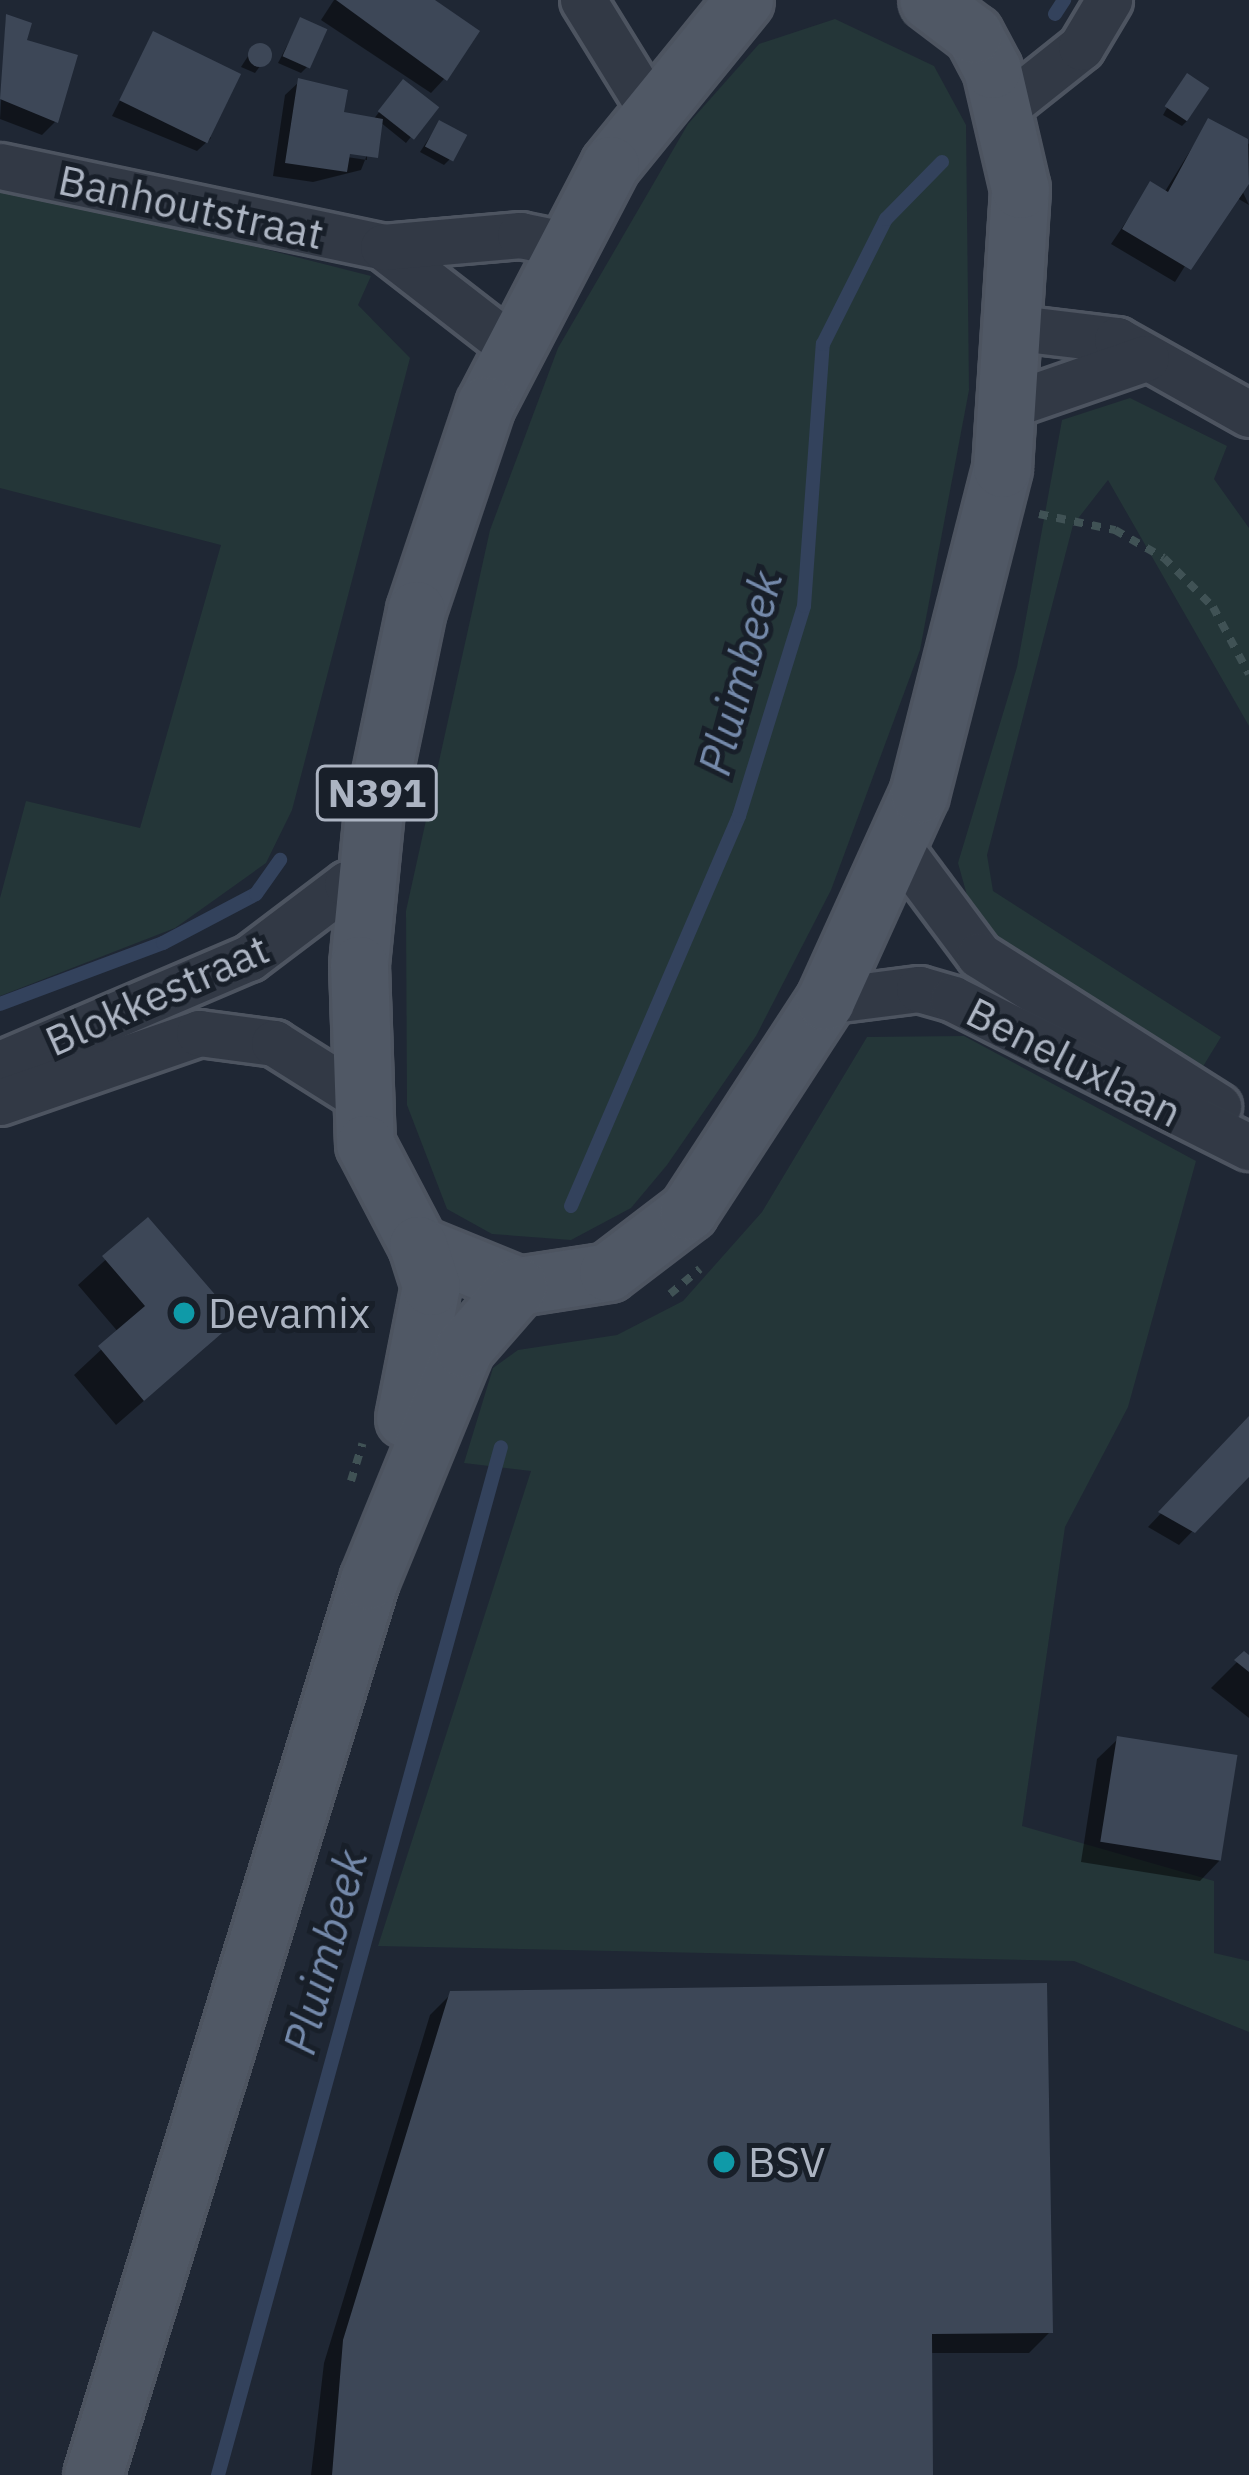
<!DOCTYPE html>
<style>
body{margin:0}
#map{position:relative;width:1249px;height:2475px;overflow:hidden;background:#1f2734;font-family:"IBM Plex Sans",sans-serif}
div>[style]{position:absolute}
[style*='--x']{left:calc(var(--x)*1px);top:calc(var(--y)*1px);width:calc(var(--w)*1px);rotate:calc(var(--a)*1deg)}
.green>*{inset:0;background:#243638}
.shadow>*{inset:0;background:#0007}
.stream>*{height:14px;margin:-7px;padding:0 7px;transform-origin:7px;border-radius:7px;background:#33425c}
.building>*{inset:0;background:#3d4757;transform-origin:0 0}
.round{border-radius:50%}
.path>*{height:8px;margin-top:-4px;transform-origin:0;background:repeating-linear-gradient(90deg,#405255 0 9px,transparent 0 18px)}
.roads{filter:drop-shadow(3px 0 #4d5460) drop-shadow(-3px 0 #4d5460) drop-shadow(0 3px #4d5460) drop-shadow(0 -3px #4d5460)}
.minor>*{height:45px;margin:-22.5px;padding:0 22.5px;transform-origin:22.5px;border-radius:22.5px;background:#323945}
.major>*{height:57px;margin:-28.5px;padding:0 28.5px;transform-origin:28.5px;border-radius:28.5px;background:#505865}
.dots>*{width:33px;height:33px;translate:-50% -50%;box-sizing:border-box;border:6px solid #181f29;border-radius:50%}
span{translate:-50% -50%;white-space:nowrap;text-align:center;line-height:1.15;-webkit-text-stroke:10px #181f29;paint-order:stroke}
.shield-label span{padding:3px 9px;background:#181f29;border:3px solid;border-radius:9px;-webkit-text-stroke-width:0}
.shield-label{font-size:39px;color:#acb4c2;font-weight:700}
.street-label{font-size:42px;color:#acb4c2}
.poi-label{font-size:42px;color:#acb4c2}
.left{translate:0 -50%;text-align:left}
.water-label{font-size:45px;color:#7489aa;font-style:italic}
</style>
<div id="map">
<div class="green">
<i style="clip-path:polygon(835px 19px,934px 66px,966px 125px,969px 390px,920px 650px,831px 890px,756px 1036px,667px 1165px,631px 1208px,571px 1240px,492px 1234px,447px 1209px,407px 1105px,406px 911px,490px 530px,558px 348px,688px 124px,759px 44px)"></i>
<i style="clip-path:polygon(0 182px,371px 276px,358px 305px,410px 358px,292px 810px,266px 863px,175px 928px,0 996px,0 898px,26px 801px,140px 828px,221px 545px,0 488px)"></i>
<i style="clip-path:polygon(1130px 398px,1227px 446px,1214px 479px,1249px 528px,1249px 726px,1108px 480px,1073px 525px,987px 855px,993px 891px,1221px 1037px,1199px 1073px,977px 931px,958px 863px,1017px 667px,1062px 420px)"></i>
<i style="clip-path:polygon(964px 1036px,1196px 1161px,1128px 1407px,1065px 1527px,1022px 1826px,1214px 1881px,1214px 1953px,1249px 1961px,1249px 2032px,1074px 1961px,378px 1946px,531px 1471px,464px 1463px,493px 1368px,518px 1350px,617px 1335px,683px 1301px,762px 1212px,867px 1037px)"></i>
</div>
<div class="shadow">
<i style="clip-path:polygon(334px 0,432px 0,444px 79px,431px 93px,321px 20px)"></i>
<i style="clip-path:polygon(6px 18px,55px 122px,42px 135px,0 119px)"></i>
<i style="clip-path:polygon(300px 21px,307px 67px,301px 73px,278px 63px)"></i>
<i style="clip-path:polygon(154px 34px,211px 138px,197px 151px,112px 116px)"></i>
<i style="clip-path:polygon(252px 50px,271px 51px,255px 73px,241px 67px)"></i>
<i style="clip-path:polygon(evenodd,299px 82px,341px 114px,373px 120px,397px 89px,435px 107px,406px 143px,380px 122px,361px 170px,313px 182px,273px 176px,285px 95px,299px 82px,347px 151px,367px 154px,367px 160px,347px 157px,347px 151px)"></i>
<i style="clip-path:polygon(1181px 83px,1188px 120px,1182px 126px,1163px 115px)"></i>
<i style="clip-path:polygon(1208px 122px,1249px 144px,1249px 180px,1237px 180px,1249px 205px,1230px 194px,1175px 282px,1111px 244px,1151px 185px,1164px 193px)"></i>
<i style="clip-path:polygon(439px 123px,450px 159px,444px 165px,420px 152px)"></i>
<i style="clip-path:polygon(148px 1221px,207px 1346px,116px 1425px,74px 1375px,119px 1333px,78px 1285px)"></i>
<i style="clip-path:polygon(1249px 1420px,1249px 1473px,1179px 1545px,1148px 1527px)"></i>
<i style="clip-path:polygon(1244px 1655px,1249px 1659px,1249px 1718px,1211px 1688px)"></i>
<i style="clip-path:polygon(1118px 1739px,1220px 1860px,1200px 1881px,1081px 1862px,1097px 1759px)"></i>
<i style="clip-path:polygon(451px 1994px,1050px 2332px,1029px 2353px,929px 2353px,930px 2475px,311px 2475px,324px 2363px,430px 2015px)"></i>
</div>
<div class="stream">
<i style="--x:1055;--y:14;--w:17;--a:-57"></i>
<i style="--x:0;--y:1004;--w:174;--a:-20.5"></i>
<i style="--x:163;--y:943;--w:105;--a:-27.8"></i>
<i style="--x:256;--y:894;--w:42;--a:-54.8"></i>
<i style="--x:571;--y:1206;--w:425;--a:-66.7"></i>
<i style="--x:739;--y:816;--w:220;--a:-72.8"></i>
<i style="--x:804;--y:606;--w:263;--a:-85.9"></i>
<i style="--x:823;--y:344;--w:140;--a:-63.3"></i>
<i style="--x:886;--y:219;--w:80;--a:-45.5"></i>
<i style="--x:218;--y:2475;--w:1066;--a:-74.61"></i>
</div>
<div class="building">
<i style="clip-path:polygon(336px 0,435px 0,480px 31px,447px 81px)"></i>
<i style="clip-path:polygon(6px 14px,32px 23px,27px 40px,78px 55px,58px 123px,0 99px)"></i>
<i style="left:300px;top:17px;width:30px;height:43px;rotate:24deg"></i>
<i style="left:153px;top:31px;width:98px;height:77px;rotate:26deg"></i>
<i class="round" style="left:248px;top:43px;width:24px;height:24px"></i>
<i style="left:1187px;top:73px;width:27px;height:40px;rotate:34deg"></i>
<i style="clip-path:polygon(298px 78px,348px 90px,344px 112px,383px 119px,378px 158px,350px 154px,347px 172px,285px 163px)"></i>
<i style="left:403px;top:79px;width:46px;height:41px;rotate:38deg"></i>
<i style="clip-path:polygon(1208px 118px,1248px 139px,1249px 184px,1191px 270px,1122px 229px,1150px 181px,1168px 192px)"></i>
<i style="left:439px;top:120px;width:32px;height:30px;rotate:28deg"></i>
<i style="clip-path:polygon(148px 1217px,237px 1320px,144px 1401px,98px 1346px,145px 1306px,102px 1256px)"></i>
<i style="clip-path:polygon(1249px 1416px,1249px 1477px,1195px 1533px,1158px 1512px)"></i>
<i style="clip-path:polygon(1244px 1651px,1249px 1655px,1249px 1672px,1234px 1660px)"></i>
<i style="left:1117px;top:1736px;width:122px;height:107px;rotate:9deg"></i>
<i style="clip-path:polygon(1047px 1983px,1053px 2333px,932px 2334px,933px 2475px,332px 2475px,343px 2340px,450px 1991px)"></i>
</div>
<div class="path">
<i style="--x:1039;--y:514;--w:78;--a:11.9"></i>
<i style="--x:1115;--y:530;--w:56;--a:29.7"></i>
<i style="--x:1164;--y:558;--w:69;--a:45"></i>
<i style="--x:1213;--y:607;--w:76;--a:61.8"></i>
<i style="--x:670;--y:1294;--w:39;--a:-40"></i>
<i style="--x:351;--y:1481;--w:39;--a:-73"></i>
</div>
<div class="roads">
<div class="minor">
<i style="--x:583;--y:0;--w:126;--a:58.3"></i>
<i style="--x:1008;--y:105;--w:93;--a:-38.5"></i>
<i style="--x:1081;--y:47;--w:55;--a:-59.2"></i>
<i style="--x:0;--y:166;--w:391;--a:11.9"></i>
<i style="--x:383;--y:247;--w:165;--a:37.8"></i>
<i style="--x:383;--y:247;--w:138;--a:-5"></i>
<i style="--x:520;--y:235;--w:45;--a:11.6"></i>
<i style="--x:1018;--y:328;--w:100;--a:6.9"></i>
<i style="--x:1117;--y:340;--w:151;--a:29.3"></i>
<i style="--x:1010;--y:405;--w:144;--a:-19.1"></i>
<i style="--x:900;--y:849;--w:132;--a:53.3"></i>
<i style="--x:979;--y:955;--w:283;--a:32.3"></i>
<i style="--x:825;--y:1001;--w:95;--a:-7.3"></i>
<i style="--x:919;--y:989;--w:35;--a:16"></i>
<i style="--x:953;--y:999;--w:331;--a:26.6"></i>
<i style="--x:0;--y:1064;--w:271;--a:-23.1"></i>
<i style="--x:249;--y:958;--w:123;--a:-37.1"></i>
<i style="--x:347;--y:884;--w:20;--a:-9"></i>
<i style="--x:0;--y:1102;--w:211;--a:-19.1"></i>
<i style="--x:199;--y:1033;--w:76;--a:7.6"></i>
<i style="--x:274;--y:1043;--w:99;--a:32.2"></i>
</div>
<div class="major">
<i style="--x:744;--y:0;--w:213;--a:129.1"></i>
<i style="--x:610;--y:165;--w:271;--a:117.5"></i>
<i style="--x:485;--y:405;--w:216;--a:108.6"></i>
<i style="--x:416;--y:610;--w:205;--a:101.8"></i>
<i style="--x:374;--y:811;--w:155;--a:95.6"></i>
<i style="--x:359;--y:965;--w:179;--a:88.1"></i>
<i style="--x:365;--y:1144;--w:114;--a:62.3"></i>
<i style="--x:418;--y:1245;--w:108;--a:22.3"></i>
<i style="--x:518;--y:1286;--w:91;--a:-8.8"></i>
<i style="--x:608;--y:1272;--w:101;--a:-37.3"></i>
<i style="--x:688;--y:1211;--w:251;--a:-56.9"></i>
<i style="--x:825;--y:1001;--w:227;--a:-65.6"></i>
<i style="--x:919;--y:794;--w:336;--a:-75.7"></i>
<i style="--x:1002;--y:468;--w:280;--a:-86.3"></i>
<i style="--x:1020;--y:189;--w:123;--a:-103.1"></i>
<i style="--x:992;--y:69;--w:40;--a:-118"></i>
<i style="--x:973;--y:34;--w:56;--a:-142.9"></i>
<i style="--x:405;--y:1418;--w:135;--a:-78.9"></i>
<i style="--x:431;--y:1286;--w:43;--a:-107.6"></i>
<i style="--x:93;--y:2475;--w:937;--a:-72.86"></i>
<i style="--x:369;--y:1580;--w:251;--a:-67.7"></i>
<i style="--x:464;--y:1348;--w:82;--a:-48.9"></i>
</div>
</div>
<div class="dots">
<i style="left:184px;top:1313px;background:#0f9aa8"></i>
<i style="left:724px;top:2162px;background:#0f9aa8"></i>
</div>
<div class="shield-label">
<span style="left:377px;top:793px">N391</span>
</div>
<div class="street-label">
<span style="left:191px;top:207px;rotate:12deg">Banhoutstraat</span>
<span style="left:157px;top:995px;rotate:-24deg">Blokkestraat</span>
<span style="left:1074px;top:1062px;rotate:27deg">Beneluxlaan</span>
</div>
<div class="poi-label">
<span class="left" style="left:208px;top:1313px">Devamix</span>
<span class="left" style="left:748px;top:2162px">BSV</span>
</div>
<div class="water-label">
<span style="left:740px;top:673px;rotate:-75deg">Pluimbeek</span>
<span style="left:325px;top:1952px;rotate:-75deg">Pluimbeek</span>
</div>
</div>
